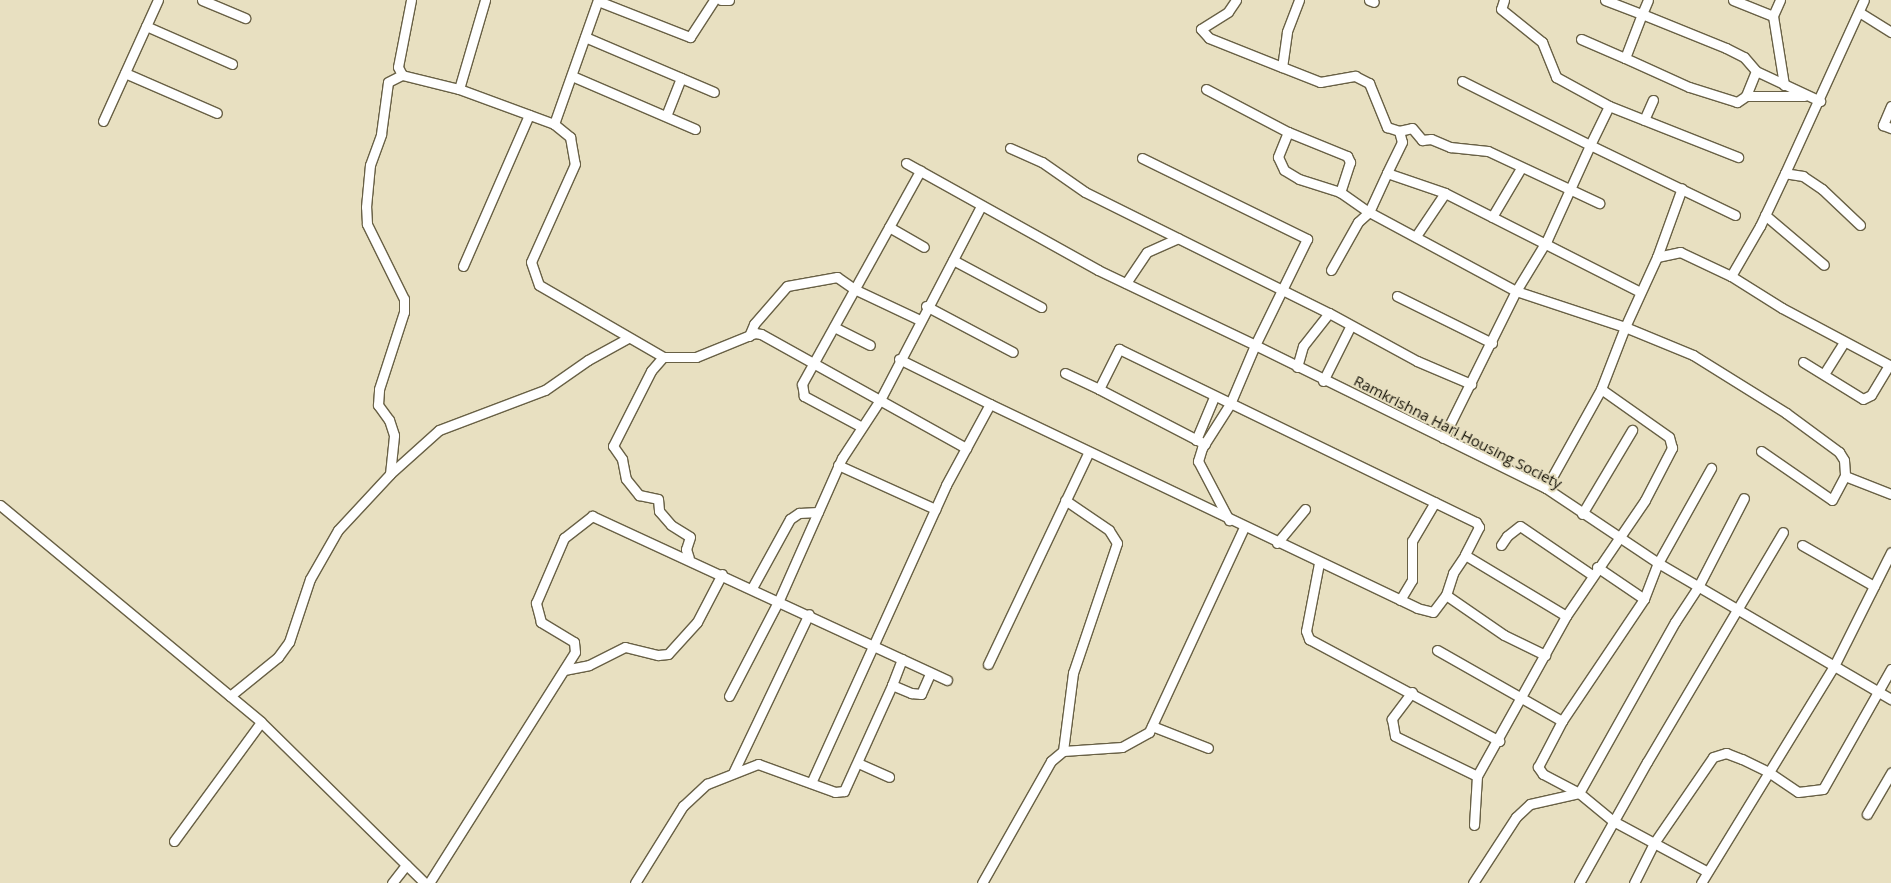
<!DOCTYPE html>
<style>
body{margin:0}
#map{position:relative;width:1891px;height:883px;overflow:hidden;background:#e8e0c1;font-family:"Open Sans",sans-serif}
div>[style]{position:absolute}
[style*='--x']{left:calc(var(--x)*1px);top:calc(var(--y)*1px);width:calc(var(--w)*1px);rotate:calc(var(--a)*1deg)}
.roads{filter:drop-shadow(1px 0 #686045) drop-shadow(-1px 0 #686045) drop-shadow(0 1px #686045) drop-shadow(0 -1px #686045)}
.street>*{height:9px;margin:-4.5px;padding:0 4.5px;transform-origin:4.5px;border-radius:4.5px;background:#fff}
span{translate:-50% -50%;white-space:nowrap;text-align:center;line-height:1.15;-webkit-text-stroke:4px #e8e0c1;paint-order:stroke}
.street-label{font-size:15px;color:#141107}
</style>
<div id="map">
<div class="roads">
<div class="street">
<i style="--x:202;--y:0;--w:47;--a:22.7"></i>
<i style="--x:411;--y:0;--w:68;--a:101"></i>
<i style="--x:398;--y:67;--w:9;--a:63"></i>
<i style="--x:402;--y:75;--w:59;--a:13.8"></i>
<i style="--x:459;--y:89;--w:101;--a:20.2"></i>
<i style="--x:554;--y:124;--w:21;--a:39"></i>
<i style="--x:570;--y:137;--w:27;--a:80"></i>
<i style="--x:575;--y:164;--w:107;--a:114.2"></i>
<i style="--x:531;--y:262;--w:24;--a:71"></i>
<i style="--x:539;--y:285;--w:143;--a:30.1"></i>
<i style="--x:663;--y:357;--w:33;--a:0"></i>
<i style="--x:696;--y:357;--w:64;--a:-22.1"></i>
<i style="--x:755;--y:333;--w:6;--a:9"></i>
<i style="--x:761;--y:334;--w:235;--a:29.1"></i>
<i style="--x:721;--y:0;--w:8;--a:0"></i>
<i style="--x:1236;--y:0;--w:14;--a:124"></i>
<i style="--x:1228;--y:12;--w:32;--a:148"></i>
<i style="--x:1201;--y:29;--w:12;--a:48"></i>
<i style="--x:1209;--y:38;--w:79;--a:21.7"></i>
<i style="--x:1299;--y:0;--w:34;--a:111"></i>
<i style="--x:1287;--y:32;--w:35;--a:98"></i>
<i style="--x:1282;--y:67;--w:41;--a:21.5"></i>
<i style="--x:1320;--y:82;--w:36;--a:-10"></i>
<i style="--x:1355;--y:76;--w:16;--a:27"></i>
<i style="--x:1369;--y:83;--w:48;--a:67.8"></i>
<i style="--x:1387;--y:127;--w:13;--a:18"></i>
<i style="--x:1399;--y:131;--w:11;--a:75"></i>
<i style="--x:1402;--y:142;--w:34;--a:116"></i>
<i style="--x:1369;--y:0;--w:5;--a:22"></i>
<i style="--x:1504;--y:0;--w:9;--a:108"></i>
<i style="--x:1501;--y:9;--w:53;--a:38.8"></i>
<i style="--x:1542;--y:42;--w:38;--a:68"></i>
<i style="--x:1556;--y:77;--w:60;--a:28.7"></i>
<i style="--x:1605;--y:0;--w:40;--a:21"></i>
<i style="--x:1642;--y:14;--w:91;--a:22"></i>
<i style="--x:1726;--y:48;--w:20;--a:27"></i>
<i style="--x:1744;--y:57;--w:18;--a:49"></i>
<i style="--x:1756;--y:71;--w:27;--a:112"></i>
<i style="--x:1746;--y:96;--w:11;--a:146"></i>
<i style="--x:1737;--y:102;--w:50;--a:-162.6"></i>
<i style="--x:1689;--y:87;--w:70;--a:-155.6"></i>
<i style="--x:1625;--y:58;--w:47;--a:-68.9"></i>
<i style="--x:1642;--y:14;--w:15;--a:-67"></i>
<i style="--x:1733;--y:0;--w:43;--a:21.8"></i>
<i style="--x:1780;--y:0;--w:17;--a:114"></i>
<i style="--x:1773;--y:16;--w:70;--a:80.9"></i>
<i style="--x:598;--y:1;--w:99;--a:21.4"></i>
<i style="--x:690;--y:37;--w:44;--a:-57"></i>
<i style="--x:1859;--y:12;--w:38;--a:32"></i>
<i style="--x:146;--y:26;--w:94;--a:23.8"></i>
<i style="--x:585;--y:37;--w:140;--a:23.1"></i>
<i style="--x:1581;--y:39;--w:48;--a:23.4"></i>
<i style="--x:1756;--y:71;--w:71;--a:25.1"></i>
<i style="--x:125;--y:73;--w:100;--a:23.5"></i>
<i style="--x:572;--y:76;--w:134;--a:23.3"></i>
<i style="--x:1462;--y:81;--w:143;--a:26.6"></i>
<i style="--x:1590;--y:145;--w:43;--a:-64"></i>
<i style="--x:1609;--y:106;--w:139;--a:21.6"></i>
<i style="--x:459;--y:89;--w:93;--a:-73.7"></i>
<i style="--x:1206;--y:89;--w:93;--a:27.7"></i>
<i style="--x:1288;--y:132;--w:64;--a:22.1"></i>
<i style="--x:1347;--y:156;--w:7;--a:63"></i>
<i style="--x:1350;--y:162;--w:32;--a:108"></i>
<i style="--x:1340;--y:192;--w:35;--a:35"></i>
<i style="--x:1369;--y:212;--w:43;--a:-65.2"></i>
<i style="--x:1387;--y:173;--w:61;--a:19"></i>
<i style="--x:1445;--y:193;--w:219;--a:26.9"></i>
<i style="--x:1746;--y:96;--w:58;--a:0"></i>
<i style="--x:1891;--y:106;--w:21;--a:113"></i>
<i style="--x:1883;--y:125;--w:9;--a:21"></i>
<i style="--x:666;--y:116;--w:41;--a:-68.5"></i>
<i style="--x:1644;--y:120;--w:22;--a:-66"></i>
<i style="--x:103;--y:121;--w:133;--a:-65.6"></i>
<i style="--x:554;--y:124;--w:132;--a:-70.5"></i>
<i style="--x:1399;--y:131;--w:13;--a:-13"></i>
<i style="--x:1412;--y:128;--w:16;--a:50"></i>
<i style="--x:1422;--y:140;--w:9;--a:-6"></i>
<i style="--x:1431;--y:139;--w:21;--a:23"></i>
<i style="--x:1450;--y:147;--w:38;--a:6"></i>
<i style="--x:1488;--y:151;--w:123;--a:25.1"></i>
<i style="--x:1288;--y:132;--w:27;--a:112"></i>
<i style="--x:1278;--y:157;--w:14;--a:65"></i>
<i style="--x:1284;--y:170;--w:17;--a:31"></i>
<i style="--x:1299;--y:179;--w:43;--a:17.6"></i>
<i style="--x:1010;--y:148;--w:35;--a:24"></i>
<i style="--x:1042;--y:162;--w:52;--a:34.9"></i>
<i style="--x:1085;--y:192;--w:272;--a:26.4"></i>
<i style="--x:1142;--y:158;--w:184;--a:26.1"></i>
<i style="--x:1307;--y:239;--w:118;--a:116.1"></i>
<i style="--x:1255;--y:345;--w:324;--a:26.2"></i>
<i style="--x:1546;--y:488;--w:135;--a:33.8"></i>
<i style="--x:1658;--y:563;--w:270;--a:30.3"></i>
<i style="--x:906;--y:163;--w:220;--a:29.1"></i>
<i style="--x:1098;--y:270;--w:174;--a:25.5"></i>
<i style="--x:1255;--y:345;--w:64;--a:113"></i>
<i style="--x:1230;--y:404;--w:52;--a:122.5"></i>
<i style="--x:1202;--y:448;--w:14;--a:107"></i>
<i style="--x:1198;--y:461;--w:67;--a:62.3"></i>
<i style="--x:1765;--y:215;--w:77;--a:40.3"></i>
<i style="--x:1492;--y:217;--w:57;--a:-59.4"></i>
<i style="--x:1860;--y:225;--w:52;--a:-136.5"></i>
<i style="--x:1822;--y:189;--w:23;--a:-146"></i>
<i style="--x:1803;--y:176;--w:18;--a:-171"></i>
<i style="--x:1785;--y:173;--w:190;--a:-65.5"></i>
<i style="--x:889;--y:227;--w:40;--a:29.7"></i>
<i style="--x:1416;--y:236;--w:52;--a:-56"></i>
<i style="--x:1657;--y:257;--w:24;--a:-12"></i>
<i style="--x:1680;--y:252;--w:56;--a:25.2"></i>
<i style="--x:1731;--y:276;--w:60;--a:32.1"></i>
<i style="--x:1782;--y:308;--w:123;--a:28"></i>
<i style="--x:953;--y:260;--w:100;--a:28.1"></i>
<i style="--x:463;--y:266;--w:165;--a:-66.4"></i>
<i style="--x:1331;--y:270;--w:55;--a:-60.6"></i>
<i style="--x:1358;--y:222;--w:15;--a:-42"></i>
<i style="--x:1369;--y:212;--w:167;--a:28.3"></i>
<i style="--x:1516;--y:291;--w:115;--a:18.3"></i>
<i style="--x:1625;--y:327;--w:77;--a:-65.4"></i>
<i style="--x:1657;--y:257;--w:73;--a:-70.1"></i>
<i style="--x:1731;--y:276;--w:58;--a:-59.9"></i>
<i style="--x:1760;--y:226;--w:59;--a:-64.7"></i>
<i style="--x:1126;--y:283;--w:37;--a:-56"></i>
<i style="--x:1147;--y:252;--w:34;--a:-24"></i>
<i style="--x:1397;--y:296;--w:106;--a:26.3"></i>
<i style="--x:926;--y:306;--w:98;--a:27.9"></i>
<i style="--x:834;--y:327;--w:40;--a:26.6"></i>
<i style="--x:749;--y:336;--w:13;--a:-67"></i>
<i style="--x:754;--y:324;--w:50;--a:-49"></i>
<i style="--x:787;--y:286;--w:51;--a:-10.2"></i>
<i style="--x:837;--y:277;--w:21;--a:35"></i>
<i style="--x:854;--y:289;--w:73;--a:25.2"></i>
<i style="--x:663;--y:357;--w:18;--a:131"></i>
<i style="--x:651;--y:371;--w:84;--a:116.9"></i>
<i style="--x:613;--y:446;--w:16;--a:55"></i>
<i style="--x:622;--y:459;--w:20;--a:79"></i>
<i style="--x:626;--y:479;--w:21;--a:51"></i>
<i style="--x:639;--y:495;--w:19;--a:12"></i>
<i style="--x:658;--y:499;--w:12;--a:85"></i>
<i style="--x:659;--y:511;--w:18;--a:49"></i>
<i style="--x:671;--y:525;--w:22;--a:32"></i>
<i style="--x:690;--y:537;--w:13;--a:108"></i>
<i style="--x:686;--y:549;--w:9;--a:72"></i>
<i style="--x:899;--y:359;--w:102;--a:26.3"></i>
<i style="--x:1803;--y:362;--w:70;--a:31.7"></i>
<i style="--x:1863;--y:399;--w:9;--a:-27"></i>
<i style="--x:1871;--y:395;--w:35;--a:-59"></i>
<i style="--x:1297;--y:367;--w:22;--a:-74"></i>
<i style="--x:1303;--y:346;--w:42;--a:-51.8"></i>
<i style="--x:1329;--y:313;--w:100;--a:28.6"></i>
<i style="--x:1417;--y:361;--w:59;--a:23.1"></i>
<i style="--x:1065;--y:373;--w:38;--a:25"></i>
<i style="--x:1824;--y:374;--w:38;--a:-58"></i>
<i style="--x:1323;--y:381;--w:60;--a:-63.4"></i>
<i style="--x:860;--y:426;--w:64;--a:-151.8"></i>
<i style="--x:804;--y:396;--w:12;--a:-99"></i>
<i style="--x:802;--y:384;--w:244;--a:-61"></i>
<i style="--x:1443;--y:438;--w:164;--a:-63.6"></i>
<i style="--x:1516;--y:291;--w:60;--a:-58.7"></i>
<i style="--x:1547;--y:240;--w:104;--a:-65.6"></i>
<i style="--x:1590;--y:145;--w:161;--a:25.8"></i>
<i style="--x:1196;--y:440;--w:47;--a:-67.3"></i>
<i style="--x:1205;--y:444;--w:119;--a:-152.6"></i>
<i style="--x:1099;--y:389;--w:45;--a:-63.4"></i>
<i style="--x:1119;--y:349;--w:397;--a:25.9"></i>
<i style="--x:1476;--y:522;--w:6;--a:59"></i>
<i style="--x:1479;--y:527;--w:31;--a:117"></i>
<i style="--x:1465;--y:555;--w:118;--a:31.1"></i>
<i style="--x:1761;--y:451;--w:86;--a:34.6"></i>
<i style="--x:1832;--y:500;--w:27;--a:-62"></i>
<i style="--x:1845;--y:476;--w:49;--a:21.4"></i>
<i style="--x:838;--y:465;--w:107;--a:24.4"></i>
<i style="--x:390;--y:474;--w:66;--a:-41.9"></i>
<i style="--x:439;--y:430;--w:113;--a:-20.7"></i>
<i style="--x:545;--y:390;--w:52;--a:-34.9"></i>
<i style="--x:588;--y:360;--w:46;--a:-28.8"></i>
<i style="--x:1546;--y:488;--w:113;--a:-60.9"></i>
<i style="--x:1601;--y:389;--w:66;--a:-68.8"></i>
<i style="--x:1625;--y:327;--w:74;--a:22.4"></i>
<i style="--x:1693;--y:355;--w:110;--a:31.9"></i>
<i style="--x:1786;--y:413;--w:66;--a:36.3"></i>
<i style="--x:1839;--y:452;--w:9;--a:58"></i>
<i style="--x:1844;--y:460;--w:16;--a:86"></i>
<i style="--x:0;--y:505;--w:339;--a:39.7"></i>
<i style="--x:261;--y:722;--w:230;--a:44.5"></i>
<i style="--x:1582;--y:514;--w:98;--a:-59.2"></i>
<i style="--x:1277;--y:543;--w:44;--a:-50.5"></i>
<i style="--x:1501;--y:545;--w:11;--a:-56"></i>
<i style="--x:1507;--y:536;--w:16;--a:-38"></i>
<i style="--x:1520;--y:526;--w:87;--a:34.2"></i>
<i style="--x:1802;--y:545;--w:83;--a:29.7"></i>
<i style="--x:1319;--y:563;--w:69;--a:100.8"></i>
<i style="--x:1306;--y:631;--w:9;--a:69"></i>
<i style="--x:1309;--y:639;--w:216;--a:28.2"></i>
<i style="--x:1597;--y:567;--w:57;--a:34.2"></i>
<i style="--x:752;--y:588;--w:79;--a:-61.2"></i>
<i style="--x:790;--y:519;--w:11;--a:-34"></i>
<i style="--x:799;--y:513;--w:19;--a:-3"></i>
<i style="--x:1446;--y:595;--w:23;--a:-72"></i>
<i style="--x:1453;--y:573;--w:22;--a:-56"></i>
<i style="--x:1400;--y:600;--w:23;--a:-59"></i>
<i style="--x:1412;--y:580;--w:39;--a:-90"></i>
<i style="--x:1412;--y:541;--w:45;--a:-59.5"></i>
<i style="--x:1437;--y:650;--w:144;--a:29.6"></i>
<i style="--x:902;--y:659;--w:28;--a:111"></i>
<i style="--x:892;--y:685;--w:21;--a:23"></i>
<i style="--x:911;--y:693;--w:10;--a:6"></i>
<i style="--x:921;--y:694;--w:22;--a:-66"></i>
<i style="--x:988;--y:664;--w:233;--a:-64.6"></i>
<i style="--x:564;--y:670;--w:25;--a:-11"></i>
<i style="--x:589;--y:665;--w:40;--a:-26.6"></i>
<i style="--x:625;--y:647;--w:34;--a:14"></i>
<i style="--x:658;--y:655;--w:10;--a:-6"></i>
<i style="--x:668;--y:654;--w:43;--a:-47.8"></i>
<i style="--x:697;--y:622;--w:54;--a:-62.5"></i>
<i style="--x:1412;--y:692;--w:34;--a:127"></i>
<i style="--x:1392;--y:719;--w:17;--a:80"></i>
<i style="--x:1395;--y:736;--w:91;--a:26"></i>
<i style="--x:230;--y:696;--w:62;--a:-39.1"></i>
<i style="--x:278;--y:657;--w:19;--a:-54"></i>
<i style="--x:289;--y:642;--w:66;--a:-71.6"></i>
<i style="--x:310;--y:579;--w:56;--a:-60.3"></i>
<i style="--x:338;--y:530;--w:76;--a:-47.1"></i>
<i style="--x:390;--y:474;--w:39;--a:-84"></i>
<i style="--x:394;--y:435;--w:16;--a:-108"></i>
<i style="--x:389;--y:420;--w:19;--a:-126"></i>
<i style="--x:378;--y:405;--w:16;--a:-86"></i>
<i style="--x:379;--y:389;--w:81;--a:-72"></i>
<i style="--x:404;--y:312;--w:13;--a:-90"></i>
<i style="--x:404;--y:299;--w:84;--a:-116.3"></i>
<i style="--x:367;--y:224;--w:17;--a:-93"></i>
<i style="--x:366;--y:207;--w:42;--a:-84.6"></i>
<i style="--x:370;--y:165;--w:33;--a:-70"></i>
<i style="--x:381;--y:134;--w:52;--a:-82.3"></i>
<i style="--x:388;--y:82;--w:16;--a:-27"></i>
<i style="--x:729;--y:696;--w:108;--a:-62.5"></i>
<i style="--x:779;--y:600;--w:155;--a:-66.1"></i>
<i style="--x:842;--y:458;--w:69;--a:-56.8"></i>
<i style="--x:880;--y:400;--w:219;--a:-62.5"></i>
<i style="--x:1152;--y:726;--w:60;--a:21.4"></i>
<i style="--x:1063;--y:751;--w:79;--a:-82.7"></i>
<i style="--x:1073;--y:673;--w:137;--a:-71.3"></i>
<i style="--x:1117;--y:543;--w:15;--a:-122"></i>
<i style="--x:1109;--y:530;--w:53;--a:-145.7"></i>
<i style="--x:858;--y:763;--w:34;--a:24"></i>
<i style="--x:733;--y:773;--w:176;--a:-64.5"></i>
<i style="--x:811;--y:783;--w:327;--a:-65.6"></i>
<i style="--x:946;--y:485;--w:92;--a:-61.5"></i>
<i style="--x:990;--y:404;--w:473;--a:25.5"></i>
<i style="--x:1417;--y:608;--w:16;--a:14"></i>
<i style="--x:1433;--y:612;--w:21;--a:-53"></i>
<i style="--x:1446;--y:595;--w:70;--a:34.6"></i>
<i style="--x:1504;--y:635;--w:46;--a:26"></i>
<i style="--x:1867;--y:814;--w:48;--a:-59.7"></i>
<i style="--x:1474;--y:825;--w:49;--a:-86.5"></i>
<i style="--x:1477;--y:776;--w:183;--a:-60.9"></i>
<i style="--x:1566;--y:616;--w:140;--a:-55.7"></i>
<i style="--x:1645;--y:500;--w:59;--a:-62.6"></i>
<i style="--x:1672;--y:448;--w:11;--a:-105"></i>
<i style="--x:1669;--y:437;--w:83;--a:-144.8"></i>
<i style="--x:174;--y:841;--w:147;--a:-53.8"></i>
<i style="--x:1706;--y:871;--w:106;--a:-151.7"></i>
<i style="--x:1613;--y:821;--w:44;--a:-140.5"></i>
<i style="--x:1579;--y:793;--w:41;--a:-152.2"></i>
<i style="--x:1543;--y:774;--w:9;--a:-126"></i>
<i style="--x:1538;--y:767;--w:52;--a:-62.4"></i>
<i style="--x:1562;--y:721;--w:147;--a:-56.1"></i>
<i style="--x:1644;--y:599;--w:39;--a:-69"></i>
<i style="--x:1658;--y:563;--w:109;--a:-60.8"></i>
<i style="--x:392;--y:883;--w:23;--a:-52"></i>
<i style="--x:429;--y:883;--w:273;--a:-57.7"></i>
<i style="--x:575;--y:652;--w:10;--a:-96"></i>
<i style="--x:574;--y:642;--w:39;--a:-149"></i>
<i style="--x:541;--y:622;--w:20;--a:-105"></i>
<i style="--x:536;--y:603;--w:71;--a:-66.7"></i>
<i style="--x:564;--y:538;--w:36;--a:-38"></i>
<i style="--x:592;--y:516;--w:391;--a:24.8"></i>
<i style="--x:635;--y:883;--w:91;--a:-58.1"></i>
<i style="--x:683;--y:806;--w:33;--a:-43"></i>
<i style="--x:707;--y:784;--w:55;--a:-21.4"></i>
<i style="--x:758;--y:764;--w:82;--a:20"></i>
<i style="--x:835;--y:792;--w:9;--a:-6"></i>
<i style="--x:844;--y:791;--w:116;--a:-65.6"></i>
<i style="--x:982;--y:883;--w:140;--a:-60.5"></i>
<i style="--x:1051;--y:761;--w:16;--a:-40"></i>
<i style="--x:1063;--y:751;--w:59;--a:-3.9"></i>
<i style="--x:1122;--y:747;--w:31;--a:-29"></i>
<i style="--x:1149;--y:732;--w:226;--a:-65.1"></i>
<i style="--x:1473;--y:883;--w:79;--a:-56.9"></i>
<i style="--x:1516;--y:817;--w:19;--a:-43"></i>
<i style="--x:1530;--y:804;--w:50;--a:-12.7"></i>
<i style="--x:1579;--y:793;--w:196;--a:-60.7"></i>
<i style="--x:1675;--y:622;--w:42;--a:-56.7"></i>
<i style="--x:1698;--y:587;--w:100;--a:-62.7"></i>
<i style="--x:1579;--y:883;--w:139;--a:-60.7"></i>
<i style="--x:1647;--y:762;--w:267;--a:-59.4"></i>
<i style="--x:1634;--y:883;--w:45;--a:-63.4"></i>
<i style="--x:1654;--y:843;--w:104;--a:-55.5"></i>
<i style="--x:1713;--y:757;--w:14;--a:-17"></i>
<i style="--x:1726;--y:753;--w:17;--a:21"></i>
<i style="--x:1742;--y:759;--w:28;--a:26"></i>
<i style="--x:1767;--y:771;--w:37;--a:34"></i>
<i style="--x:1798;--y:792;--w:25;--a:-7"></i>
<i style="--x:1823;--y:789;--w:138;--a:-60.5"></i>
<i style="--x:1701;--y:883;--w:255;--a:-58.5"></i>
<i style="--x:1834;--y:666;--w:127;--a:-63.4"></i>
</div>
</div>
<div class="street-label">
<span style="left:1458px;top:432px;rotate:27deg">Ramkrishna Hari Housing Society</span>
</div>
</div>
